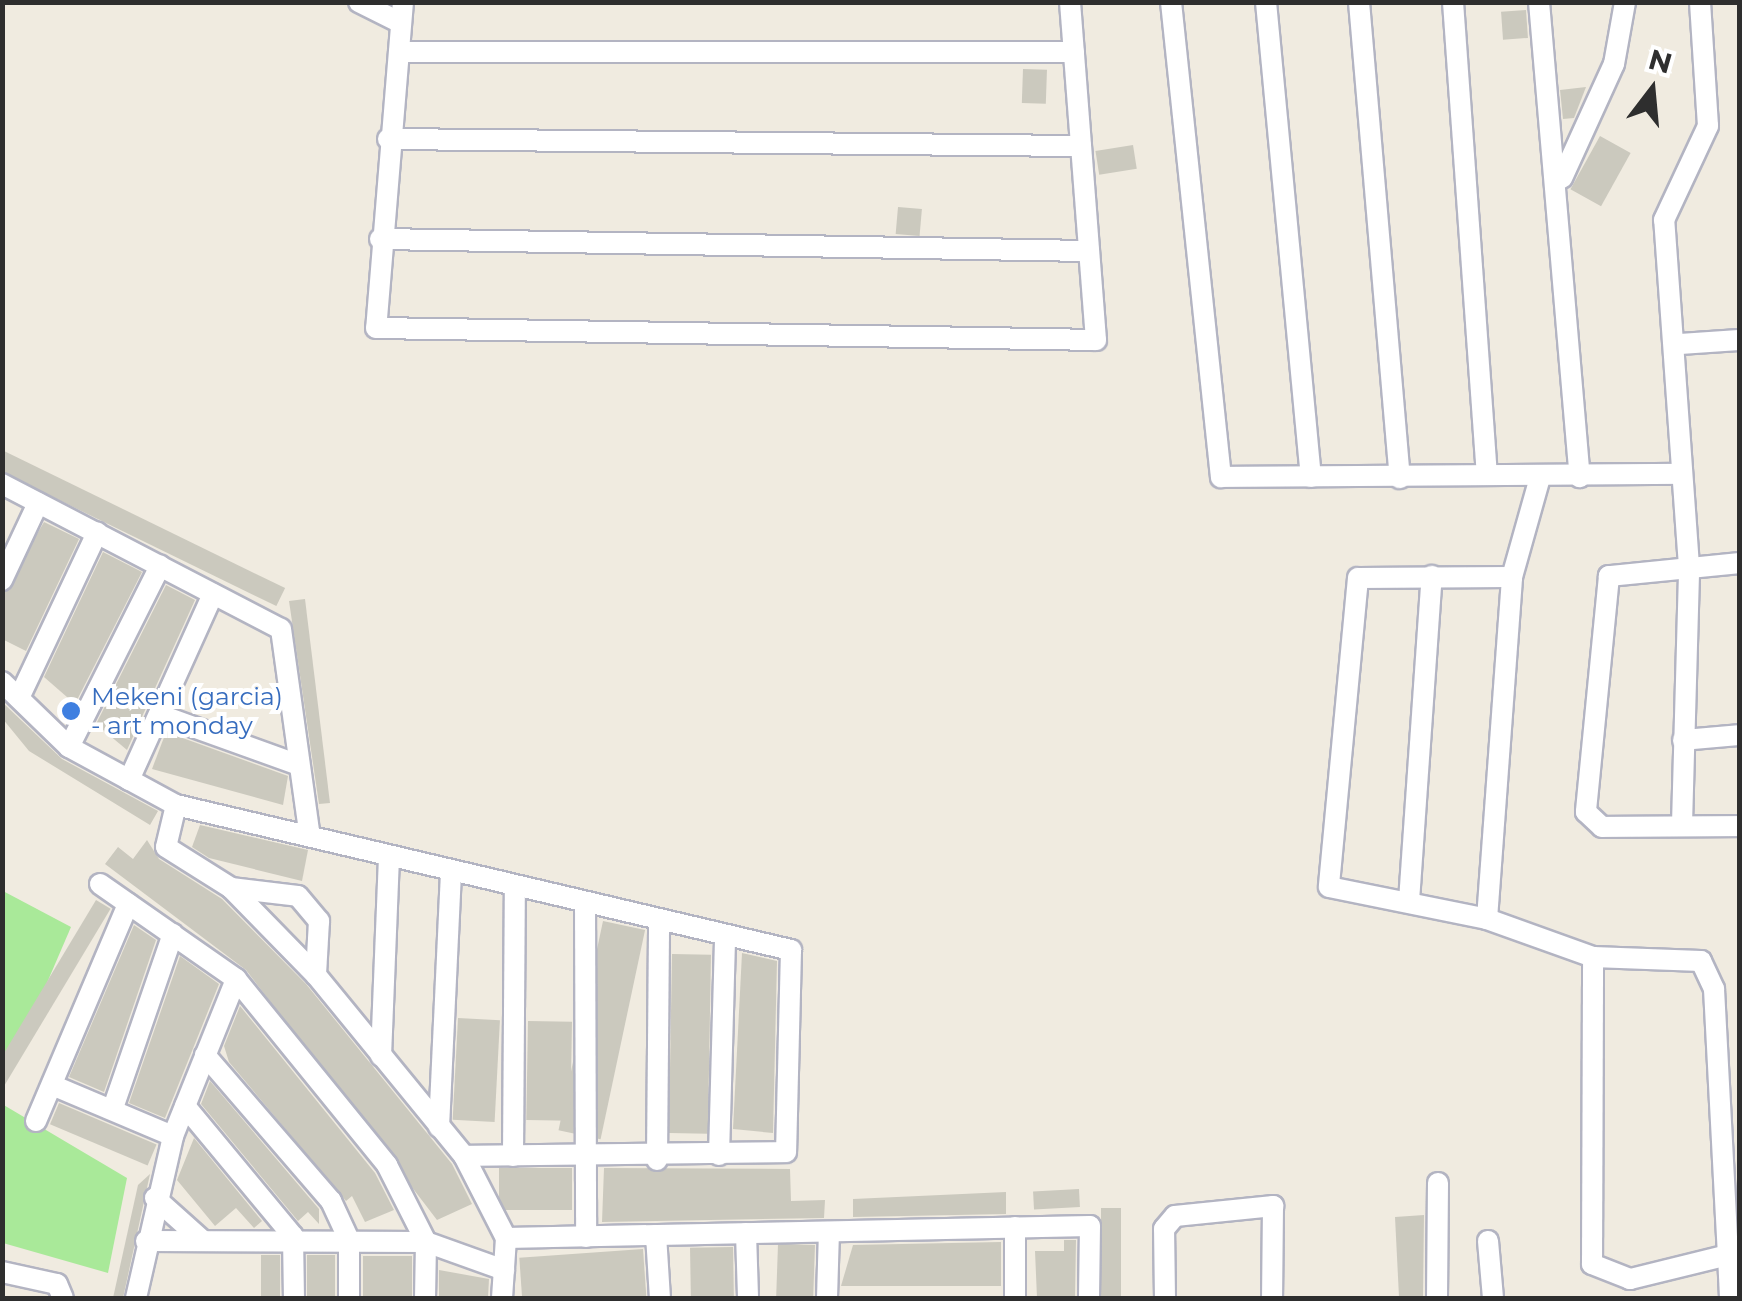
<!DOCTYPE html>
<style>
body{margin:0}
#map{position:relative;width:1742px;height:1301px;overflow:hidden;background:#f0ebe0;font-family:Montserrat,sans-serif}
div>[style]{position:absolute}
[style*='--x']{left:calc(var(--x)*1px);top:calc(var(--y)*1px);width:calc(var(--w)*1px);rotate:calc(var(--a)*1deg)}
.green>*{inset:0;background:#a9e999}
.building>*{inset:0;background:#cbc9be;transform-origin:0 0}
.roads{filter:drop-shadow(2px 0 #b3b4c2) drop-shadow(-2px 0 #b3b4c2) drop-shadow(0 2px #b3b4c2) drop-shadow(0 -2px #b3b4c2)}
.minor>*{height:20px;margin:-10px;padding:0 10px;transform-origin:10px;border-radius:10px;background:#fff}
.dots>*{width:28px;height:28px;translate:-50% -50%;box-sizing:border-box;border:5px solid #fff;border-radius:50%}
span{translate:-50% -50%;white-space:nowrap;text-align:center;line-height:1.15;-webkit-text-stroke:8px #fff;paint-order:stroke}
.shop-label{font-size:25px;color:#366cbe}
.left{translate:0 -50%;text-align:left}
.frame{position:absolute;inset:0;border:5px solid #2e2e2e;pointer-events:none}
.north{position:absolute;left:1602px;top:40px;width:100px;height:100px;-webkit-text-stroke:8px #fff;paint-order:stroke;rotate:16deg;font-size:28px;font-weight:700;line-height:40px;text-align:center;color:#2e2e2e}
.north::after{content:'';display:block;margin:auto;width:35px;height:45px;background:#2e2e2e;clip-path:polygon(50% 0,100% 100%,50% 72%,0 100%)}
</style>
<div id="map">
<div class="green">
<i style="clip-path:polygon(3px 891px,71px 927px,3px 1085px)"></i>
<i style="clip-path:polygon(2px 1104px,127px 1178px,108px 1273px,3px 1243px)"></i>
</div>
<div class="building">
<i style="left:1526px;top:10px;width:28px;height:25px;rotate:86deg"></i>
<i style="left:1023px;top:69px;width:24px;height:34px;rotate:2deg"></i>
<i style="clip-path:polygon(1586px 87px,1574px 118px,1563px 119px,1560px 90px)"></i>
<i style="left:1600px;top:136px;width:35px;height:61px;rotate:29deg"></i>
<i style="left:1133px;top:145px;width:24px;height:38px;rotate:81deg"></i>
<i style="left:898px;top:207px;width:24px;height:27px;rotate:5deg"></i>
<i style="left:2px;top:450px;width:315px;height:20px;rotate:26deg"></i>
<i style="clip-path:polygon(44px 522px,79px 539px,26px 651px,2px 639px,2px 594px)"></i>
<i style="clip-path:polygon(103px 552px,142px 572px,75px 704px,44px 677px)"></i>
<i style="clip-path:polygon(166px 585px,195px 600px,127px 750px,96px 724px)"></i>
<i style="clip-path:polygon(305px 599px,330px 803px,319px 804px,289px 601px)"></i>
<i style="clip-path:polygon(2px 702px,62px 759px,158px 811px,150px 825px,29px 751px,2px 718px)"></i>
<i style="clip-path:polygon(166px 732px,288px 776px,283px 805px,152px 769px)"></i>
<i style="clip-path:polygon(200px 825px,308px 850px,302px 881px,209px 858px,192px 847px)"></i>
<i style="clip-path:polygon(147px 840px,159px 859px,222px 899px,306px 984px,452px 1164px,472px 1204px,437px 1220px,246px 970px,105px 864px,118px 847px,133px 859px)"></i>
<i style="left:96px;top:900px;width:17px;height:207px;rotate:31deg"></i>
<i style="left:603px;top:921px;width:43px;height:214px;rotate:12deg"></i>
<i style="clip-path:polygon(134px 925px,156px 940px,104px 1092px,69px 1077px)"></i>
<i style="clip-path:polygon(742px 953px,777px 961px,773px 1133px,733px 1129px)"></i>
<i style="left:672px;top:954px;width:39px;height:179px;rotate:1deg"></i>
<i style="clip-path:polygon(180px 956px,219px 984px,165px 1118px,129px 1103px)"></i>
<i style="clip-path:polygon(240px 1006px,375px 1173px,394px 1210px,365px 1222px,352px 1196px,346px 1201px,229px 1062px,224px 1046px)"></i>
<i style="left:458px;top:1018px;width:42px;height:102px;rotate:3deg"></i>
<i style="left:528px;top:1021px;width:44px;height:99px;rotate:1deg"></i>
<i style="clip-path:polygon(210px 1081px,319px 1209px,319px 1224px,308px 1212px,298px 1221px,201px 1104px)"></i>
<i style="left:59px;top:1103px;width:106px;height:23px;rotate:23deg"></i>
<i style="clip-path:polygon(194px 1138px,262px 1221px,254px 1228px,236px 1208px,215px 1226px,177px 1180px)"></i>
<i style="left:572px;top:1168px;width:42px;height:73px;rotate:90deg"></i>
<i style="clip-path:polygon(604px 1168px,790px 1169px,791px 1201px,825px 1200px,824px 1218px,602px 1222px)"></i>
<i style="clip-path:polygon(150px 1174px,123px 1298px,113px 1298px,138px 1185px)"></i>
<i style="left:1079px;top:1189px;width:18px;height:46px;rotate:87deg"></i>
<i style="clip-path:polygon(1006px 1192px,1006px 1214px,853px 1217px,853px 1199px)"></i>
<i style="left:1101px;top:1208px;width:20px;height:90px"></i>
<i style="clip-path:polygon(1424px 1215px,1423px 1296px,1399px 1297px,1395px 1217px)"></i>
<i style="clip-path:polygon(1064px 1240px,1076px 1240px,1075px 1298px,1037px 1298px,1035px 1251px,1064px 1251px)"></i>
<i style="clip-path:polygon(1001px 1242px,1001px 1286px,841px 1286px,853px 1245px)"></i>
<i style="left:815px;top:1245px;width:53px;height:37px;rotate:92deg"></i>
<i style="left:733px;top:1247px;width:51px;height:43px;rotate:89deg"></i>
<i style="left:643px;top:1249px;width:49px;height:124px;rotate:86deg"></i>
<i style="left:261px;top:1255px;width:19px;height:43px"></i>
<i style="left:307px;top:1255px;width:28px;height:43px"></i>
<i style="left:363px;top:1256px;width:49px;height:42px"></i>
<i style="clip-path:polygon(439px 1270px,489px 1279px,488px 1298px,439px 1298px)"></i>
</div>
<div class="roads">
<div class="minor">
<i style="--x:359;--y:2;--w:47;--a:26.6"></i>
<i style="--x:403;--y:2;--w:327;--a:94.7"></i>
<i style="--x:376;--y:328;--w:720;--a:0.95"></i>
<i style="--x:1096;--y:340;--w:339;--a:-94.4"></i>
<i style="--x:1171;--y:2;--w:478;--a:84"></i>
<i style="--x:1221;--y:477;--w:459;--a:-0.4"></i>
<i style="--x:1266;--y:2;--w:477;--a:84.6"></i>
<i style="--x:1359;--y:2;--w:478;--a:85.1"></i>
<i style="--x:1453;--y:2;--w:472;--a:85.9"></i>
<i style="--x:1539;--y:2;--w:477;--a:85.1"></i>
<i style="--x:399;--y:52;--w:675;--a:0"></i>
<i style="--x:388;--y:139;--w:693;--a:0.58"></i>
<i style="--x:1562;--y:178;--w:125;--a:-65.5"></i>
<i style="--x:1614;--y:64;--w:63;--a:-79.9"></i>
<i style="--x:380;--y:239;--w:709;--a:0.97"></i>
<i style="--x:1679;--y:344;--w:61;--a:-3.8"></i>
<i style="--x:2;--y:484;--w:314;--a:27.5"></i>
<i style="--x:281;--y:629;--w:203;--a:82.1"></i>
<i style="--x:1740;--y:563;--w:132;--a:174.3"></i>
<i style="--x:1609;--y:576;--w:237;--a:95.6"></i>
<i style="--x:1586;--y:812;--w:22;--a:43"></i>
<i style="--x:1602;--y:827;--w:138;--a:-0.4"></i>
<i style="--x:1512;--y:577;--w:154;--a:179.6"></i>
<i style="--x:1358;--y:578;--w:310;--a:95.4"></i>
<i style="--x:1329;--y:887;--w:161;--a:11.4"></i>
<i style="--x:1487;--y:919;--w:113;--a:19.7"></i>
<i style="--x:2;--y:580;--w:85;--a:-64.9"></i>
<i style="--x:2;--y:682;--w:93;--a:44.1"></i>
<i style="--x:69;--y:747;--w:122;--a:28.5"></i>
<i style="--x:176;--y:805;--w:632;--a:13.27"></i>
<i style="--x:791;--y:950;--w:202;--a:91.4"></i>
<i style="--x:786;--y:1152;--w:322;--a:179.3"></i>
<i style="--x:19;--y:698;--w:183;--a:-64.7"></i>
<i style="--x:160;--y:715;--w:145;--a:19.8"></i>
<i style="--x:1683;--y:740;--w:57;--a:-5"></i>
<i style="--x:69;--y:747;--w:203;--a:-63.3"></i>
<i style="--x:129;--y:780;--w:204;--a:-65.7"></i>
<i style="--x:176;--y:805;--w:43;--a:103.4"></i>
<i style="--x:166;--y:847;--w:77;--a:32.2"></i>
<i style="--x:231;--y:888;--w:122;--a:45.7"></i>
<i style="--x:316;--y:975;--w:234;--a:50.7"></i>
<i style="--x:464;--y:1156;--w:92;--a:62.9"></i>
<i style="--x:506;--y:1238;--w:60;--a:93.8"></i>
<i style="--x:1682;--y:824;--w:258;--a:-88.4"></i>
<i style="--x:1689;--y:566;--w:347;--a:-94.1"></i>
<i style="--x:1664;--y:220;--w:104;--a:-64.9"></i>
<i style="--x:1708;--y:126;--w:124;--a:-93.7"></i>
<i style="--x:100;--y:884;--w:166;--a:34.9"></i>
<i style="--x:236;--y:979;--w:240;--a:50.9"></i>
<i style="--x:387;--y:1165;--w:86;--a:63.1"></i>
<i style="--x:426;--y:1242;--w:56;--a:91"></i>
<i style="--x:231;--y:888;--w:67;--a:6.8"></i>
<i style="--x:298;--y:896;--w:33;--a:50"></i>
<i style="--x:319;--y:921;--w:54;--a:93.2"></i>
<i style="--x:1409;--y:901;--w:326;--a:-86"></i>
<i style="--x:585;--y:903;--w:334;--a:89.8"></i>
<i style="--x:1487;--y:919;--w:343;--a:-85.8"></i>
<i style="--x:1512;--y:577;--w:100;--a:-74.3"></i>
<i style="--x:205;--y:1055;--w:193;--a:49.2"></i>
<i style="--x:331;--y:1201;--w:43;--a:65.2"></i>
<i style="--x:349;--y:1240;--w:58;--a:90"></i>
<i style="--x:381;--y:1056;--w:199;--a:-87.7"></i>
<i style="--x:52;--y:1085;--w:131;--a:22.9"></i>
<i style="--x:185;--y:1106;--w:169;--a:50.3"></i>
<i style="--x:293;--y:1236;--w:62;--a:89.1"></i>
<i style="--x:113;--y:1108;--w:184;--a:-71"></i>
<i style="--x:36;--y:1121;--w:236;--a:-67"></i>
<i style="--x:439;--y:1127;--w:256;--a:-87.3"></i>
<i style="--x:719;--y:1155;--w:220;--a:-88.4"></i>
<i style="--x:513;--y:1156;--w:270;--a:-89.6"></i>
<i style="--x:657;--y:1160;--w:240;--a:-89.5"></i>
<i style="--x:155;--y:1198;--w:63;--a:41.8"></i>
<i style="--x:746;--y:1233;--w:65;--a:88.2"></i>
<i style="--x:656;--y:1235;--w:63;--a:86.4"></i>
<i style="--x:506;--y:1238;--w:584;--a:-1.18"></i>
<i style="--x:1090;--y:1226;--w:72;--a:90.8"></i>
<i style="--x:146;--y:1241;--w:280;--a:0.2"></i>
<i style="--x:426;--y:1242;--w:83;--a:19.7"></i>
<i style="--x:1488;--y:1241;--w:57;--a:85"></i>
<i style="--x:1728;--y:1255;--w:101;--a:166.2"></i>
<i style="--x:1630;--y:1279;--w:41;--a:-158.5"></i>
<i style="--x:1592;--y:1264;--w:307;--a:-89.8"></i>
<i style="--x:1593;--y:957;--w:108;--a:2.1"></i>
<i style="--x:1701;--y:961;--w:31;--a:65"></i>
<i style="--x:1714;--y:989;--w:266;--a:87"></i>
<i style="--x:1728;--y:1255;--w:43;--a:87.3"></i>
<i style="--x:2;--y:1272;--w:56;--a:12.3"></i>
<i style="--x:57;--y:1284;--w:15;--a:67"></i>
<i style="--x:136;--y:1298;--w:166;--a:-77.1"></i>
<i style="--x:173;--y:1136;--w:169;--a:-68.1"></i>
<i style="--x:827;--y:1298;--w:66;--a:-88.3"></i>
<i style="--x:1015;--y:1298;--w:71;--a:-90"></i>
<i style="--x:1165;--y:1298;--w:69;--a:-90.8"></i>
<i style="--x:1164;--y:1229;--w:17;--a:-50"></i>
<i style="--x:1175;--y:1216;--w:99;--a:-5.8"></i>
<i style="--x:1273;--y:1206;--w:92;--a:90.6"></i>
<i style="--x:1437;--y:1298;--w:115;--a:-89.5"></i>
</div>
</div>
<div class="dots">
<i style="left:71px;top:711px;background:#3f7fe0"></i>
</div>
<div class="shop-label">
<span class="left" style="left:91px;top:711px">Mekeni (garcia)<br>- art monday</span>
</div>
<div class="frame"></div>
<div class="north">N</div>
</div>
